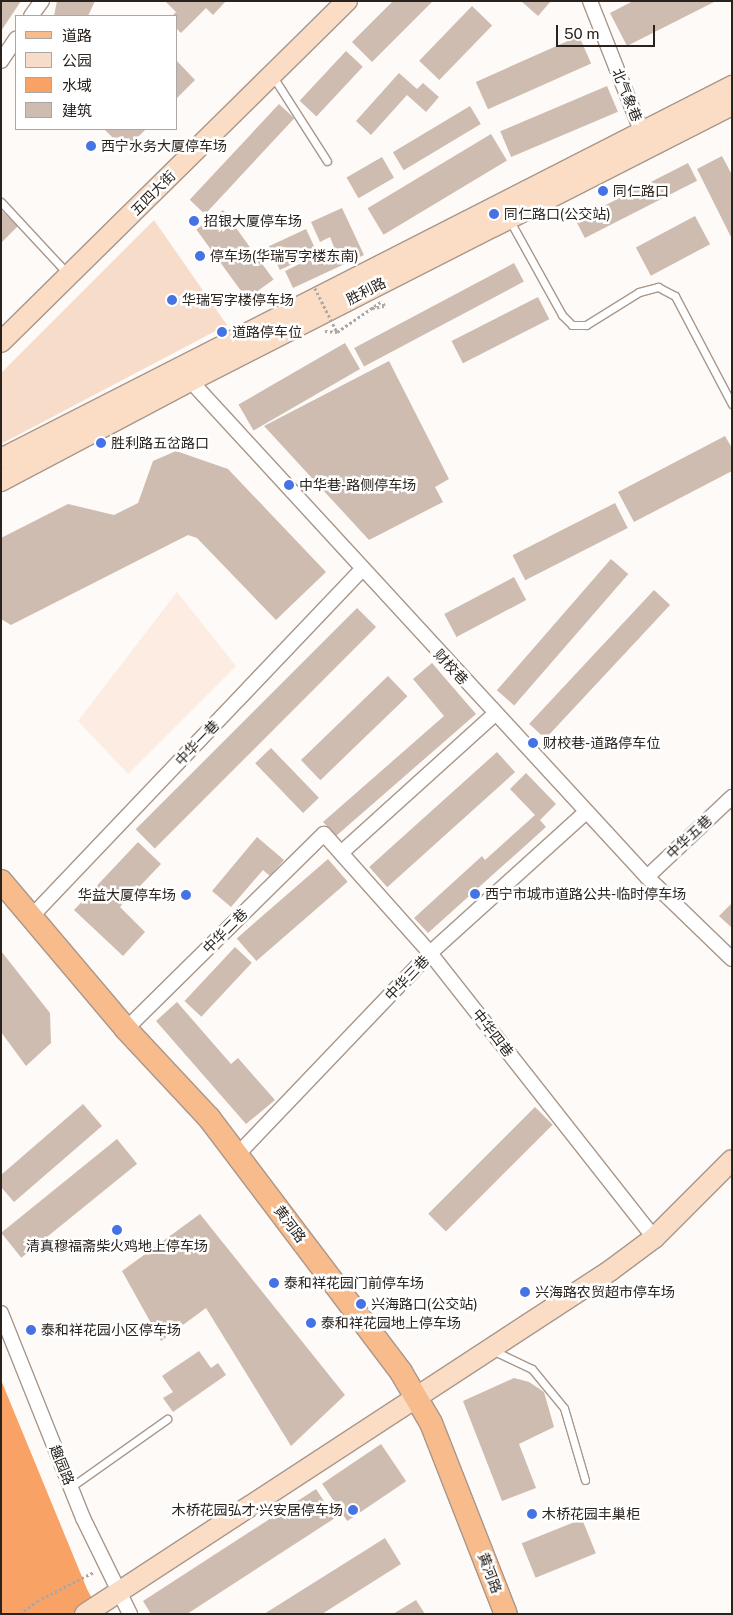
<!DOCTYPE html>
<meta charset="utf-8">
<style>
body{margin:0}
#map{position:relative;width:733px;height:1615px;overflow:hidden;background:#fefaf7;font-family:"Public Sans","Noto Sans SC",sans-serif}
div>[style]{position:absolute}
[style*='--x']{left:calc(var(--x)*1px);top:calc(var(--y)*1px);width:calc(var(--w)*1px);rotate:calc(var(--a)*1deg)}
.built>*{inset:0;background:#fcece2}
.green>*{inset:0;background:#f8dcca}
.water>*{inset:0;background:#f8a266}
.building>*{inset:0;background:#cebcb0;transform-origin:0 0}
.path>*{height:2.5px;margin-top:-1.25px;transform-origin:0;background:repeating-linear-gradient(90deg,#ada7a4 0 2.5px,transparent 0 5px)}
.roads{filter:drop-shadow(1px 0 #a9978b) drop-shadow(-1px 0 #a9978b) drop-shadow(0 1px #a9978b) drop-shadow(0 -1px #a9978b)}
.lane>*{height:7px;margin:-3.5px;padding:0 3.5px;transform-origin:3.5px;border-radius:3.5px;background:#fff}
.street>*{height:14px;margin:-7px;padding:0 7px;transform-origin:7px;border-radius:7px;background:#fff}
.secondary>*{height:20px;margin:-10px;padding:0 10px;transform-origin:10px;border-radius:10px;background:#fbddc5}
.primary>*{height:22px;margin:-11px;padding:0 11px;transform-origin:11px;border-radius:11px;background:#f7bb8c}
.path-bridge>*{height:2.5px;margin-top:-1.25px;transform-origin:0;background:repeating-linear-gradient(90deg,#ada7a4 0 2.5px,transparent 0 5px)}
.dots>*{width:14px;height:14px;translate:-50% -50%;box-sizing:border-box;border:2px solid #fff;border-radius:50%}
span{translate:-50% -50%;white-space:nowrap;text-align:center;line-height:1.15;-webkit-text-stroke:5px #fff;paint-order:stroke}
.street-label{font-size:14px;color:#29221d}
.poi-label{font-size:14px;color:#29221d}
.left{translate:0 -50%;text-align:left}
.right{translate:-100% -50%;text-align:right}
.frame{position:absolute;inset:0;border:2px solid #29221d;pointer-events:none}
.legend{position:absolute;left:15px;top:15px;width:162px;height:115px;box-sizing:border-box;background:#fff;border:1px solid #a9a7a5;margin:0;padding:6px 9px;list-style:none;font-size:15px;color:#29221d}
.legend li{display:flex;align-items:center;gap:10px;height:25px}
.legend b{width:25px;border:1px solid #a9a7a5}
.scale{position:absolute;left:556px;top:25px;width:99px;height:22px;box-sizing:border-box;border:2px solid #29221d;border-top:0;padding-left:6px;font-size:15px;line-height:18px;white-space:nowrap;color:#29221d;-webkit-text-stroke:4px #fff;paint-order:stroke}
</style>
<div id="map">
<div class="built">
<i style="clip-path:polygon(177px 592px,236px 666px,128px 774px,78px 721px)"></i>
</div>
<div class="green">
<i style="clip-path:polygon(154px 220px,227px 325px,1px 444px,1px 373px)"></i>
</div>
<div class="water">
<i style="clip-path:polygon(1px 1380px,87px 1589px,100px 1614px,1px 1614px)"></i>
</div>
<div class="building">
<i style="clip-path:polygon(1px 1px,21px 1px,1px 31px)"></i>
<i style="clip-path:polygon(57px 1px,95px 1px,88px 16px,54px 16px)"></i>
<i style="clip-path:polygon(165px 1px,226px 1px,213px 15px,206px 8px,181px 33px,176px 28px,176px 16px,172px 16px,176px 12px)"></i>
<i style="clip-path:polygon(393px 1px,433px 1px,372px 62px,352px 42px)"></i>
<i style="clip-path:polygon(521px 1px,551px 1px,538px 16px)"></i>
<i style="clip-path:polygon(633px 1px,716px 1px,627px 46px,610px 13px)"></i>
<i style="left:472px;top:6px;width:28px;height:76px;rotate:44deg"></i>
<i style="left:579px;top:36px;width:30px;height:113px;rotate:66deg"></i>
<i style="left:346px;top:51px;width:23px;height:68px;rotate:43deg"></i>
<i style="clip-path:polygon(176px 60px,195px 80px,176px 99px)"></i>
<i style="clip-path:polygon(399px 73px,417px 89px,423px 83px,439px 97px,426px 112px,407px 95px,371px 135px,356px 121px)"></i>
<i style="left:607px;top:86px;width:28px;height:116px;rotate:67deg"></i>
<i style="left:279px;top:104px;width:21px;height:131px;rotate:43deg"></i>
<i style="left:470px;top:106px;width:21px;height:90px;rotate:59deg"></i>
<i style="clip-path:polygon(104px 129px,146px 129px,125px 150px)"></i>
<i style="left:491px;top:134px;width:31px;height:144px;rotate:59deg"></i>
<i style="clip-path:polygon(722px 156px,732px 175px,732px 239px,697px 169px)"></i>
<i style="left:382px;top:157px;width:24px;height:41px;rotate:60deg"></i>
<i style="left:688px;top:163px;width:20px;height:126px;rotate:63deg"></i>
<i style="clip-path:polygon(342px 208px,364px 255px,293px 288px,285px 271px,334px 247px,330px 237px,320px 242px,311px 222px)"></i>
<i style="clip-path:polygon(1px 210px,18px 226px,1px 243px)"></i>
<i style="left:223px;top:210px;width:86px;height:33px;rotate:54deg"></i>
<i style="left:695px;top:216px;width:32px;height:67px;rotate:62deg"></i>
<i style="left:306px;top:229px;width:26px;height:41px;rotate:65deg"></i>
<i style="left:514px;top:263px;width:21px;height:181px;rotate:62deg"></i>
<i style="left:538px;top:297px;width:25px;height:97px;rotate:63deg"></i>
<i style="left:345px;top:343px;width:30px;height:123px;rotate:60deg"></i>
<i style="clip-path:polygon(389px 361px,449px 479px,435px 487px,443px 502px,369px 540px,264px 426px)"></i>
<i style="clip-path:polygon(725px 436px,732px 448px,732px 471px,634px 522px,618px 492px)"></i>
<i style="clip-path:polygon(176px 451px,228px 469px,326px 572px,276px 620px,197px 538px,188px 535px,11px 625px,1px 619px,1px 538px,68px 504px,114px 515px,138px 503px,153px 461px)"></i>
<i style="left:615px;top:503px;width:28px;height:115px;rotate:63deg"></i>
<i style="left:611px;top:559px;width:23px;height:174px;rotate:41deg"></i>
<i style="left:514px;top:577px;width:26px;height:79px;rotate:62deg"></i>
<i style="left:654px;top:590px;width:22px;height:183px;rotate:43deg"></i>
<i style="left:357px;top:608px;width:27px;height:313px;rotate:45deg"></i>
<i style="clip-path:polygon(432px 663px,476px 714px,336px 836px,323px 822px,444px 716px,413px 679px)"></i>
<i style="left:388px;top:676px;width:28px;height:121px;rotate:46deg"></i>
<i style="left:271px;top:748px;width:69px;height:22px;rotate:46deg"></i>
<i style="left:497px;top:752px;width:27px;height:172px;rotate:48deg"></i>
<i style="clip-path:polygon(526px 773px,556px 804px,540px 820px,546px 827px,428px 933px,414px 918px,482px 856px,485px 860px,535px 815px,510px 789px)"></i>
<i style="clip-path:polygon(257px 837px,284px 860px,270px 876px,263px 870px,231px 907px,212px 891px)"></i>
<i style="clip-path:polygon(138px 842px,161px 864px,120px 907px,145px 932px,123px 956px,74px 910px)"></i>
<i style="left:328px;top:859px;width:30px;height:121px;rotate:49deg"></i>
<i style="clip-path:polygon(732px 903px,732px 928px,719px 916px)"></i>
<i style="left:235px;top:947px;width:23px;height:74px;rotate:43deg"></i>
<i style="clip-path:polygon(1px 951px,50px 1013px,51px 1043px,26px 1066px,1px 1032px)"></i>
<i style="clip-path:polygon(177px 1002px,231px 1064px,238px 1058px,275px 1100px,246px 1124px,156px 1021px)"></i>
<i style="clip-path:polygon(83px 1104px,102px 1126px,14px 1202px,1px 1187px,1px 1175px)"></i>
<i style="left:535px;top:1107px;width:25px;height:151px;rotate:45deg"></i>
<i style="left:117px;top:1139px;width:32px;height:149px;rotate:51deg"></i>
<i style="clip-path:polygon(200px 1214px,345px 1395px,291px 1446px,206px 1308px,161px 1341px,122px 1271px)"></i>
<i style="clip-path:polygon(199px 1351px,211px 1368px,218px 1363px,226px 1375px,173px 1412px,163px 1398px,173px 1392px,162px 1376px)"></i>
<i style="clip-path:polygon(514px 1378px,529px 1382px,544px 1392px,554px 1427px,519px 1444px,536px 1488px,502px 1501px,463px 1401px)"></i>
<i style="left:381px;top:1444px;width:45px;height:71px;rotate:56deg"></i>
<i style="clip-path:polygon(316px 1489px,335px 1518px,187px 1614px,151px 1614px,143px 1601px)"></i>
<i style="left:582px;top:1519px;width:37px;height:65px;rotate:68deg"></i>
<i style="clip-path:polygon(385px 1538px,401px 1564px,322px 1614px,264px 1614px)"></i>
<i style="clip-path:polygon(416px 1600px,425px 1614px,393px 1614px)"></i>
</div>
<div class="path">
<i style="--x:372;--y:308;--w:12;--a:-9"></i>
<i style="--x:384;--y:306;--w:5;--a:-112"></i>
<i style="--x:325;--y:331;--w:12;--a:5"></i>
<i style="--x:20;--y:1614;--w:21;--a:-37"></i>
<i style="--x:37;--y:1601;--w:64;--a:-27"></i>
</div>
<div class="roads">
<div class="lane">
<i style="--x:272;--y:75;--w:102;--a:57.4"></i>
<i style="--x:1;--y:202;--w:97;--a:47.1"></i>
<i style="--x:510;--y:221;--w:107;--a:61"></i>
<i style="--x:562;--y:315;--w:14;--a:45"></i>
<i style="--x:572;--y:325;--w:14;--a:0"></i>
<i style="--x:586;--y:325;--w:62;--a:-31.9"></i>
<i style="--x:639;--y:292;--w:20;--a:-15"></i>
<i style="--x:658;--y:287;--w:19;--a:28"></i>
<i style="--x:675;--y:296;--w:122;--a:62.2"></i>
<i style="--x:492;--y:1350;--w:44;--a:25.4"></i>
<i style="--x:532;--y:1369;--w:50;--a:50.6"></i>
<i style="--x:564;--y:1408;--w:75;--a:73.7"></i>
<i style="--x:71;--y:1487;--w:118;--a:-35.3"></i>
</div>
<div class="street">
<i style="--x:590;--y:1;--w:142;--a:68.5"></i>
<i style="--x:31;--y:16;--w:19;--a:-54"></i>
<i style="--x:1;--y:61;--w:27;--a:-56"></i>
<i style="--x:186;--y:376;--w:681;--a:47.38"></i>
<i style="--x:647;--y:877;--w:118;--a:44"></i>
<i style="--x:341;--y:853;--w:207;--a:-42.1"></i>
<i style="--x:647;--y:877;--w:117;--a:-43.3"></i>
<i style="--x:31;--y:917;--w:480;--a:-46.4"></i>
<i style="--x:126;--y:1029;--w:278;--a:-44.6"></i>
<i style="--x:324;--y:834;--w:159;--a:48.3"></i>
<i style="--x:430;--y:953;--w:362;--a:51.8"></i>
<i style="--x:238;--y:1154;--w:278;--a:-46.3"></i>
<i style="--x:430;--y:953;--w:210;--a:-42.1"></i>
<i style="--x:1;--y:1313;--w:221;--a:68.2"></i>
<i style="--x:83;--y:1518;--w:107;--a:63.9"></i>
</div>
<div class="secondary">
<i style="--x:1;--y:342;--w:486;--a:-44.6"></i>
<i style="--x:1;--y:459;--w:821;--a:-27.03"></i>
<i style="--x:1;--y:481;--w:214;--a:-27.9"></i>
<i style="--x:190;--y:381;--w:608;--a:-26.99"></i>
<i style="--x:85;--y:1614;--w:628;--a:-33.18"></i>
<i style="--x:611;--y:1270;--w:54;--a:-36.7"></i>
<i style="--x:654;--y:1238;--w:110;--a:-45"></i>
</div>
<div class="primary">
<i style="--x:1;--y:881;--w:194;--a:49.8"></i>
<i style="--x:126;--y:1029;--w:122;--a:47"></i>
<i style="--x:209;--y:1118;--w:318;--a:52.9"></i>
<i style="--x:401;--y:1372;--w:59;--a:59.5"></i>
<i style="--x:431;--y:1423;--w:205;--a:68.6"></i>
</div>
</div>
<div class="path-bridge">
<i style="--x:315;--y:288;--w:49;--a:63.4"></i>
<i style="--x:337;--y:332;--w:55;--a:-34.6"></i>
</div>
<div class="dots">
<i style="left:91px;top:146px;background:#4572e4"></i>
<i style="left:603px;top:191px;background:#4572e4"></i>
<i style="left:494px;top:214px;background:#4572e4"></i>
<i style="left:194px;top:221px;background:#4572e4"></i>
<i style="left:200px;top:256px;background:#4572e4"></i>
<i style="left:172px;top:300px;background:#4572e4"></i>
<i style="left:222px;top:332px;background:#4572e4"></i>
<i style="left:101px;top:443px;background:#4572e4"></i>
<i style="left:289px;top:485px;background:#4572e4"></i>
<i style="left:533px;top:743px;background:#4572e4"></i>
<i style="left:475px;top:894px;background:#4572e4"></i>
<i style="left:186px;top:895px;background:#4572e4"></i>
<i style="left:117px;top:1230px;background:#4572e4"></i>
<i style="left:274px;top:1283px;background:#4572e4"></i>
<i style="left:525px;top:1292px;background:#4572e4"></i>
<i style="left:361px;top:1304px;background:#4572e4"></i>
<i style="left:311px;top:1323px;background:#4572e4"></i>
<i style="left:31px;top:1330px;background:#4572e4"></i>
<i style="left:353px;top:1510px;background:#4572e4"></i>
<i style="left:532px;top:1514px;background:#4572e4"></i>
</div>
<div class="street-label">
<span style="left:627px;top:95px;rotate:68deg">北气象巷</span>
<span style="left:153px;top:193px;rotate:-45deg">五四大街</span>
<span style="left:366px;top:291px;rotate:-27deg">胜利路</span>
<span style="left:451px;top:667px;rotate:47deg">财校巷</span>
<span style="left:197px;top:743px;rotate:-46deg">中华一巷</span>
<span style="left:689px;top:837px;rotate:-43deg">中华五巷</span>
<span style="left:225px;top:931px;rotate:-45deg">中华二巷</span>
<span style="left:407px;top:978px;rotate:-46deg">中华三巷</span>
<span style="left:493px;top:1033px;rotate:52deg">中华四巷</span>
<span style="left:290px;top:1224px;rotate:53deg">黄河路</span>
<span style="left:62px;top:1465px;rotate:68deg">趣园路</span>
<span style="left:490px;top:1573px;rotate:69deg">黄河路</span>
</div>
<div class="poi-label">
<span class="left" style="left:101px;top:146px">西宁水务大厦停车场</span>
<span class="left" style="left:613px;top:191px">同仁路口</span>
<span class="left" style="left:504px;top:214px">同仁路口(公交站)</span>
<span class="left" style="left:204px;top:221px">招银大厦停车场</span>
<span class="left" style="left:210px;top:256px">停车场(华瑞写字楼东南)</span>
<span class="left" style="left:182px;top:300px">华瑞写字楼停车场</span>
<span class="left" style="left:232px;top:332px">道路停车位</span>
<span class="left" style="left:111px;top:443px">胜利路五岔路口</span>
<span class="left" style="left:299px;top:485px">中华巷-路侧停车场</span>
<span class="left" style="left:543px;top:743px">财校巷-道路停车位</span>
<span class="left" style="left:485px;top:894px">西宁市城市道路公共-临时停车场</span>
<span class="right" style="left:176px;top:895px">华益大厦停车场</span>
<span style="left:117px;top:1246px">清真穆福斋柴火鸡地上停车场</span>
<span class="left" style="left:284px;top:1283px">泰和祥花园门前停车场</span>
<span class="left" style="left:535px;top:1292px">兴海路农贸超市停车场</span>
<span class="left" style="left:371px;top:1304px">兴海路口(公交站)</span>
<span class="left" style="left:321px;top:1323px">泰和祥花园地上停车场</span>
<span class="left" style="left:41px;top:1330px">泰和祥花园小区停车场</span>
<span class="right" style="left:343px;top:1510px">木桥花园弘才·兴安居停车场</span>
<span class="left" style="left:542px;top:1514px">木桥花园丰巢柜</span>
</div>
<div class="frame"></div>
<ul class="legend">
<li><b style="height:6px;background:#f7bb8c"></b>道路</li>
<li><b style="height:14px;background:#f8dcca"></b>公园</li>
<li><b style="height:14px;background:#f8a266"></b>水域</li>
<li><b style="height:14px;background:#cebcb0"></b>建筑</li>
</ul>
<div class="scale">50 m</div>
</div>
